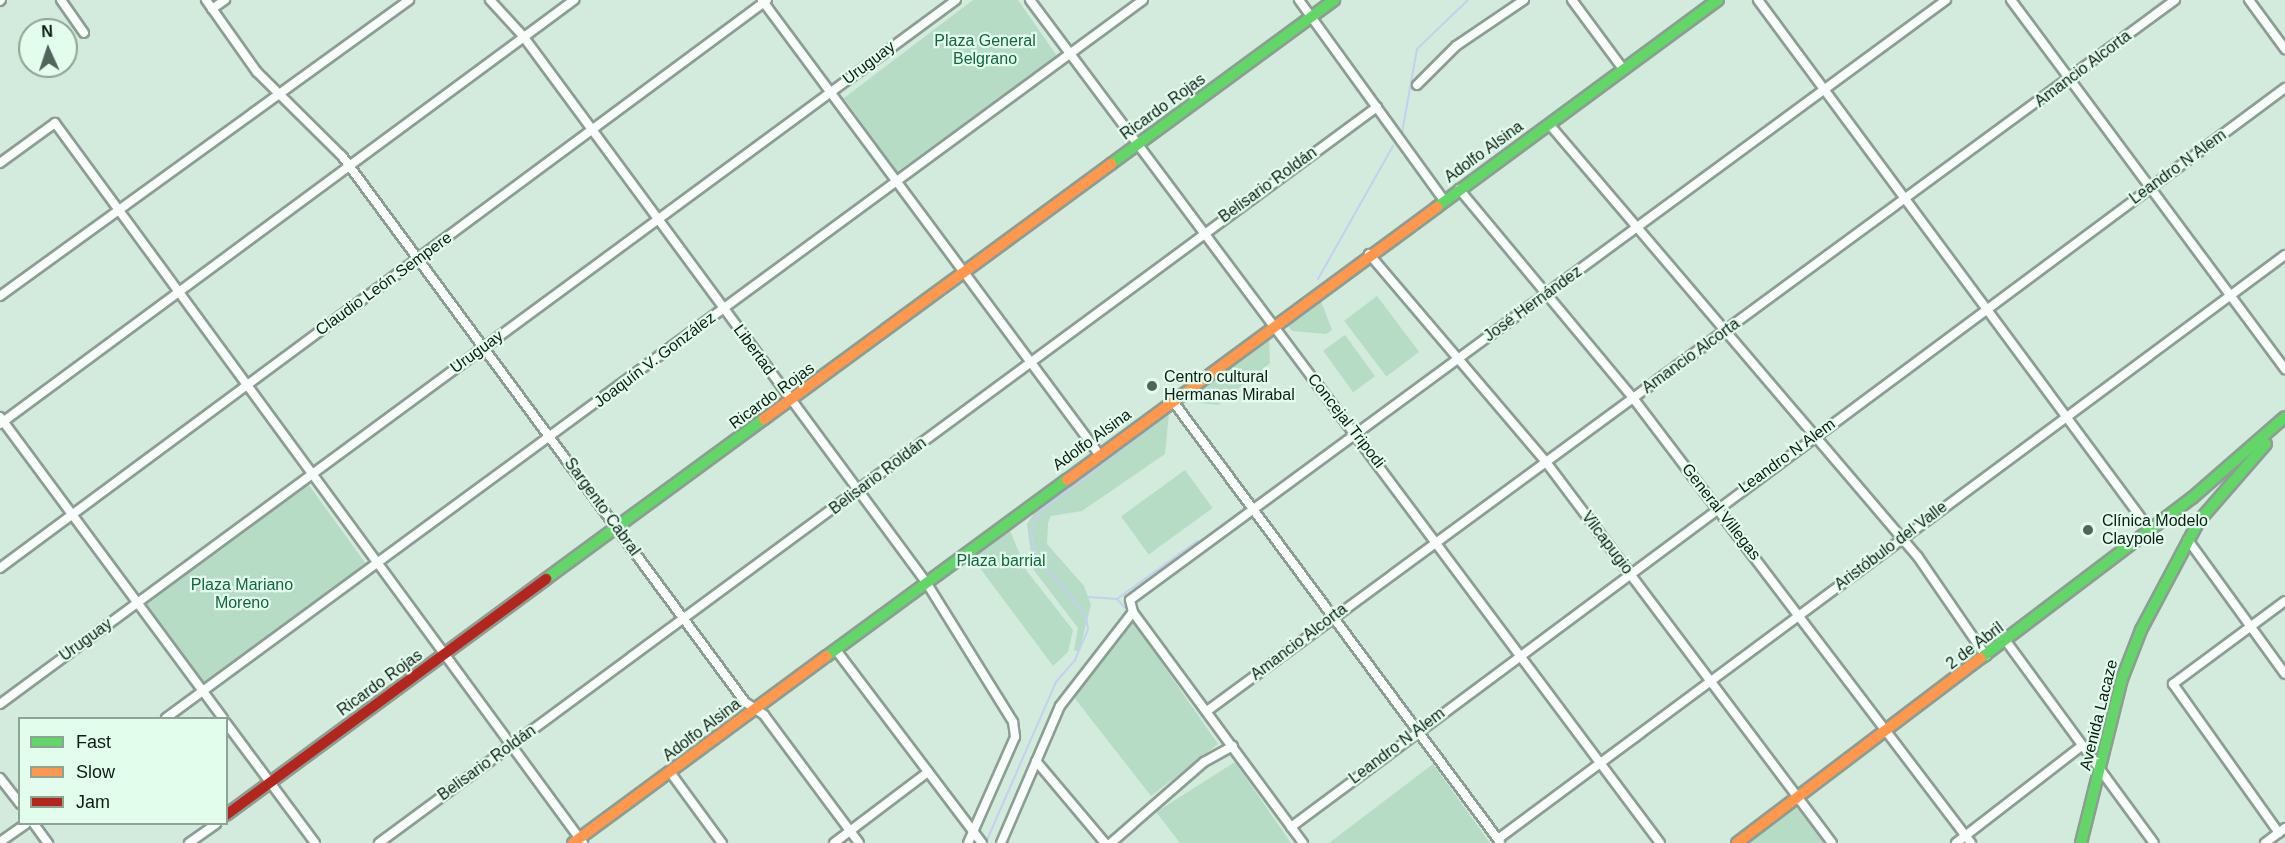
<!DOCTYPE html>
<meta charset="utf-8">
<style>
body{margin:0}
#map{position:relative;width:2285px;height:843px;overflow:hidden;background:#d3ebdc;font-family:Arial,sans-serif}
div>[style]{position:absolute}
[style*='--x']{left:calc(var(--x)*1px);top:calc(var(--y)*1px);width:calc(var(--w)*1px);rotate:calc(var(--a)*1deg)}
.green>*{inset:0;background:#b6dcc5;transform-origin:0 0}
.stream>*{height:2px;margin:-1px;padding:0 1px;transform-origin:1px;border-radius:1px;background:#c4d0f0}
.roads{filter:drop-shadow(2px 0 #8c9e93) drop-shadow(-2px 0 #8c9e93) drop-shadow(0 2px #8c9e93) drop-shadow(0 -2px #8c9e93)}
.street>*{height:8px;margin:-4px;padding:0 4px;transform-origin:4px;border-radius:4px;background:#f8fcfa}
.fast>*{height:10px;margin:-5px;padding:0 5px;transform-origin:5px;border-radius:5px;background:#63d668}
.slow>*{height:10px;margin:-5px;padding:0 5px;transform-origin:5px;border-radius:5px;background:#ff974d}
.jam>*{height:10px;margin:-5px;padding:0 5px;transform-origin:5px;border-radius:5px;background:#b3261e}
.dots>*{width:16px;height:16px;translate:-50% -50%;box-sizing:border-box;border:3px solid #e3fded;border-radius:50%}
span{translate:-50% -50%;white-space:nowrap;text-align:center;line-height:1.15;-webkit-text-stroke:4.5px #e3fded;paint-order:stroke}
.park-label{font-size:16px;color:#136440}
.street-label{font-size:16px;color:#0c1d14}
.poi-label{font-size:16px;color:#0c1d14}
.left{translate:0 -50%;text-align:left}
.legend{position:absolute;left:18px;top:717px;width:210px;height:108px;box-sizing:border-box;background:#e3fded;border:2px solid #8da396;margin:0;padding:8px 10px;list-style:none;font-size:18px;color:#0c1d14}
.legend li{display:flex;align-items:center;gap:12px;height:30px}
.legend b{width:30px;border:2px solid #8da396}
.north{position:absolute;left:18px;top:18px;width:60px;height:60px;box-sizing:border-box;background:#e3fded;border:2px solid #8da396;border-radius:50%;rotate:357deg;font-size:16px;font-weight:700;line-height:24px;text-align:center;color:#0c1d14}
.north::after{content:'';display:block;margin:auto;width:21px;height:27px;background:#52655a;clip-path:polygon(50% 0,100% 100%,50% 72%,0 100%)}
</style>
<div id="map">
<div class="green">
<i style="clip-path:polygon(973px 0,1018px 0,1057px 56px,897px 172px,844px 98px)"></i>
<i style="left:1377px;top:296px;width:70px;height:41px;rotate:53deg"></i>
<i style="clip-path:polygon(1321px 301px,1332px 330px,1326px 334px,1292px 331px,1288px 326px)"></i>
<i style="left:1345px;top:335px;width:51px;height:27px;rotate:54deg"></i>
<i style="clip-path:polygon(1269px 339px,1270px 363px,1218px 405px,1185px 401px)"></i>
<i style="clip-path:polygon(1169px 413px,1165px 454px,1082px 511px,1051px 516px,1048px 523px,1047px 544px,1084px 586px,1091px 605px,1079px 652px,1074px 650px,1078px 628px,1033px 569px,1027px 524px,1037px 509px)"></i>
<i style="left:1185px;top:470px;width:47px;height:79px;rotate:54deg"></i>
<i style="left:308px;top:484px;width:100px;height:204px;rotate:54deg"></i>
<i style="clip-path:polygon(1009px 528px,1026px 570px,1073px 630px,1068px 652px,1053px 666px,971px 556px)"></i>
<i style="clip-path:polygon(1131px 619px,1218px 744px,1151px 796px,1073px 696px)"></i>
<i style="clip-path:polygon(1235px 762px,1291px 843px,1180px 843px,1156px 812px)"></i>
<i style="clip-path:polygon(1433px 764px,1490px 843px,1329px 843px)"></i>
<i style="clip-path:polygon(1798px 798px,1832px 843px,1737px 843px)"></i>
</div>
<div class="stream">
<i style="--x:1402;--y:133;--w:85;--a:-79.9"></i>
<i style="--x:1417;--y:49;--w:71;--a:-43.9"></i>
<i style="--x:1318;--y:279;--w:153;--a:-60.6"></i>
<i style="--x:1288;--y:326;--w:43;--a:-41.2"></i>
<i style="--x:1185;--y:401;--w:94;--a:-36.4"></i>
<i style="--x:1089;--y:597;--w:28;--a:4"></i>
<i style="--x:1117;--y:599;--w:12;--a:48"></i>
<i style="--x:1117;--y:599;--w:99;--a:-35.9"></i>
<i style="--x:987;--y:840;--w:172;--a:-66.4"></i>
<i style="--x:1056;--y:682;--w:29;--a:-49"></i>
<i style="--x:1075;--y:660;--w:34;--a:-67"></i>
<i style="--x:1088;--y:629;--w:13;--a:-99"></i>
<i style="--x:1086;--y:616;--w:80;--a:-129.4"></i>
<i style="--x:1035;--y:554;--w:25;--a:-99"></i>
<i style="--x:1031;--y:529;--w:21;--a:-61"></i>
<i style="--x:1041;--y:511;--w:161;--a:-37.4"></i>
</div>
<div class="roads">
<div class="street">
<i style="--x:61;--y:0;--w:40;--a:55.1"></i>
<i style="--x:206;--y:0;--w:88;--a:54.7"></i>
<i style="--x:257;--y:72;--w:120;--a:44.7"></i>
<i style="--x:342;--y:156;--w:679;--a:53.57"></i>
<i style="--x:745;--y:702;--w:23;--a:34"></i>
<i style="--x:764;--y:715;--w:159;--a:53.4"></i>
<i style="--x:490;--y:0;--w:49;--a:47.5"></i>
<i style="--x:523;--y:36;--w:679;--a:53.57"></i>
<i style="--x:926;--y:582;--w:165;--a:58.1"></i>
<i style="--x:1013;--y:722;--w:15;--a:82"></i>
<i style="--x:1015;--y:737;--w:116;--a:113.9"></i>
<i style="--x:762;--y:0;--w:564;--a:53.43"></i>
<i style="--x:1030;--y:0;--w:1052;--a:53.23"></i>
<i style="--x:1299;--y:0;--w:247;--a:54.1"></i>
<i style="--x:1572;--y:0;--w:86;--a:53.5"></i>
<i style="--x:1758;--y:0;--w:659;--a:53.51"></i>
<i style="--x:2011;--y:0;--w:460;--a:53.4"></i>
<i style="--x:2249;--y:0;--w:61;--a:53.7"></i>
<i style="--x:0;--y:1;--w:1;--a:-45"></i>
<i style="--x:212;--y:9;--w:16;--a:-35"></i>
<i style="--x:1417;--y:85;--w:55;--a:-45"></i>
<i style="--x:1456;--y:46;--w:82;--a:-34.1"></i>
<i style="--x:1549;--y:124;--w:569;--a:49.56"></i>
<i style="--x:1918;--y:557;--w:120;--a:55.5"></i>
<i style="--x:0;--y:163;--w:68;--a:-36"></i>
<i style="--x:55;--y:123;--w:893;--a:53.75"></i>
<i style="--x:1459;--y:189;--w:272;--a:50.2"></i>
<i style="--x:1633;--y:398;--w:559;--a:52.78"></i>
<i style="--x:1369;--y:254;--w:273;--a:49.6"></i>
<i style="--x:1546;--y:462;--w:476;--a:53.1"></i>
<i style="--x:0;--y:296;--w:505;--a:-35.89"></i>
<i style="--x:1172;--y:400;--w:550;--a:53.42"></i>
<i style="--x:0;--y:417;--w:375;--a:53.5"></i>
<i style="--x:0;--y:424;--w:714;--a:-36.45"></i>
<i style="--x:2188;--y:540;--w:165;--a:54.1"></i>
<i style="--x:0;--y:568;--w:954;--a:-36.52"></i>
<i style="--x:2006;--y:641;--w:250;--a:53.8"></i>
<i style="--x:836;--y:650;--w:242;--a:52.9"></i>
<i style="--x:0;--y:704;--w:1187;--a:-36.37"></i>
<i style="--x:1207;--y:711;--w:1201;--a:-36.3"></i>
<i style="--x:166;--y:718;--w:1212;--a:-36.31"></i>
<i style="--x:226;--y:723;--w:149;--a:53.4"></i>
<i style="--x:1036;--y:761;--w:107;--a:49.9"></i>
<i style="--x:670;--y:772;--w:88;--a:53.8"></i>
<i style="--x:0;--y:778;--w:33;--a:52"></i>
<i style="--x:34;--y:824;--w:24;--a:54"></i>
<i style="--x:1291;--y:827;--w:1239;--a:-36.63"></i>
<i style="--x:2279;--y:833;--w:183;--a:-125.4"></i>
<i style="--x:2173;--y:684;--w:139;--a:-36.5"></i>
<i style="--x:1498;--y:839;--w:980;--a:-36.58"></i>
<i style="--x:0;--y:842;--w:32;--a:-35"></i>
<i style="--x:189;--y:843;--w:33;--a:-35"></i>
<i style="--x:379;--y:843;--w:1240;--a:-36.41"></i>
<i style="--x:834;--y:843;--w:118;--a:-37.1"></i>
<i style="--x:1001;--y:843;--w:149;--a:-66.7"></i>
<i style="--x:1060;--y:706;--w:119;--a:-52.2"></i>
<i style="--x:1111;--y:843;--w:123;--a:-41.1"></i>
<i style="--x:1204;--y:762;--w:33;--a:-29"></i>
<i style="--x:1303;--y:843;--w:287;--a:-126.4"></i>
<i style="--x:1133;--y:612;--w:12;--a:-104"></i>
<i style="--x:1130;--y:600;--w:1013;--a:-36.33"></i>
<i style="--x:1956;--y:843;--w:160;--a:-37.7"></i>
<i style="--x:2265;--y:843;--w:25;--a:-37"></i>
</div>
<div class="fast">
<i style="--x:1111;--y:164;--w:277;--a:-36.3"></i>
<i style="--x:1437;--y:207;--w:349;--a:-36.4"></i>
<i style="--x:546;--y:579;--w:270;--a:-36.3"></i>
<i style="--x:827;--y:656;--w:298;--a:-36.3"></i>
<i style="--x:1981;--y:658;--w:265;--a:-37.2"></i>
<i style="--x:2192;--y:498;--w:123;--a:-41.1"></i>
<i style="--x:2081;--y:843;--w:169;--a:-76"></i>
<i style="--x:2122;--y:679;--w:53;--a:-68.8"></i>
<i style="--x:2141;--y:630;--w:123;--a:-62"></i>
<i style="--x:2199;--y:521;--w:102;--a:-49"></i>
</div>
<div class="slow">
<i style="--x:764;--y:419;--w:431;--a:-36.3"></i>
<i style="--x:1067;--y:480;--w:460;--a:-36.4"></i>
<i style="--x:573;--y:843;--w:315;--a:-36.4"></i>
<i style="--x:1737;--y:843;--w:306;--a:-37.2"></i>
</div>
<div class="jam">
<i style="--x:226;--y:815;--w:398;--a:-36.4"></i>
</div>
</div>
<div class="dots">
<i style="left:1152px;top:386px;background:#52655a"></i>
<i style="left:2088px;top:530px;background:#52655a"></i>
</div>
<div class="park-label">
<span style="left:985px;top:50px">Plaza General<br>Belgrano</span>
<span style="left:1001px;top:561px">Plaza barrial</span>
<span style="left:242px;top:594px">Plaza Mariano<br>Moreno</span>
</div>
<div class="street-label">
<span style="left:869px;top:63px;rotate:-37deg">Uruguay</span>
<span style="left:2083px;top:69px;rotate:-37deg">Amancio Alcorta</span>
<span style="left:1163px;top:107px;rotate:-36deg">Ricardo Rojas</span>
<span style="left:1484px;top:152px;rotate:-36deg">Adolfo Alsina</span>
<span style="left:2178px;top:167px;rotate:-36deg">Leandro N Alem</span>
<span style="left:1268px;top:185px;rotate:-36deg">Belisario Roldán</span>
<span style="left:384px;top:284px;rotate:-36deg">Claudio León Sempere</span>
<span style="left:1533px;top:304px;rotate:-36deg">José Hernández</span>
<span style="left:754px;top:350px;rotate:54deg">Libertad</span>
<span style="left:477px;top:352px;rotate:-36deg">Uruguay</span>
<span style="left:1691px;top:356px;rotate:-36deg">Amancio Alcorta</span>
<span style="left:655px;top:360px;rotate:-37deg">Joaquín V. González</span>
<span style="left:772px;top:396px;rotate:-36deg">Ricardo Rojas</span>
<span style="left:1346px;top:421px;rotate:52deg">Concejal Tripodi</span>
<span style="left:1092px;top:440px;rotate:-36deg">Adolfo Alsina</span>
<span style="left:1787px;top:456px;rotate:-36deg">Leandro N Alem</span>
<span style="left:878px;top:476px;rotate:-37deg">Belisario Roldán</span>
<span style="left:602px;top:507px;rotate:54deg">Sargento Cabral</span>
<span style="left:1721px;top:512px;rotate:52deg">General Villegas</span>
<span style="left:1607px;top:543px;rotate:53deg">Vilcapugio</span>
<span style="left:1891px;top:546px;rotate:-37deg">Aristóbulo del Valle</span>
<span style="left:86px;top:640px;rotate:-36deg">Uruguay</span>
<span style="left:1299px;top:642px;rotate:-37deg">Amancio Alcorta</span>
<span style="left:1975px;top:646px;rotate:-37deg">2 de Abril</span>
<span style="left:380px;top:683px;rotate:-36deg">Ricardo Rojas</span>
<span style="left:2099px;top:715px;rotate:-76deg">Avenida Lacaze</span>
<span style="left:702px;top:730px;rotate:-37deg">Adolfo Alsina</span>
<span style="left:1397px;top:746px;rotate:-37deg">Leandro N Alem</span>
<span style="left:487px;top:763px;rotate:-36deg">Belisario Roldán</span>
</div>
<div class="poi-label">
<span class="left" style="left:1164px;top:386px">Centro cultural<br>Hermanas Mirabal</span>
<span class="left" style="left:2102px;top:530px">Clínica Modelo<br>Claypole</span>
</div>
<ul class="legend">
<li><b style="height:8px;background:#63d668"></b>Fast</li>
<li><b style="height:8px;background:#ff974d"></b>Slow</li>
<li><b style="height:8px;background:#b3261e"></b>Jam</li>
</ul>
<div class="north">N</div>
</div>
